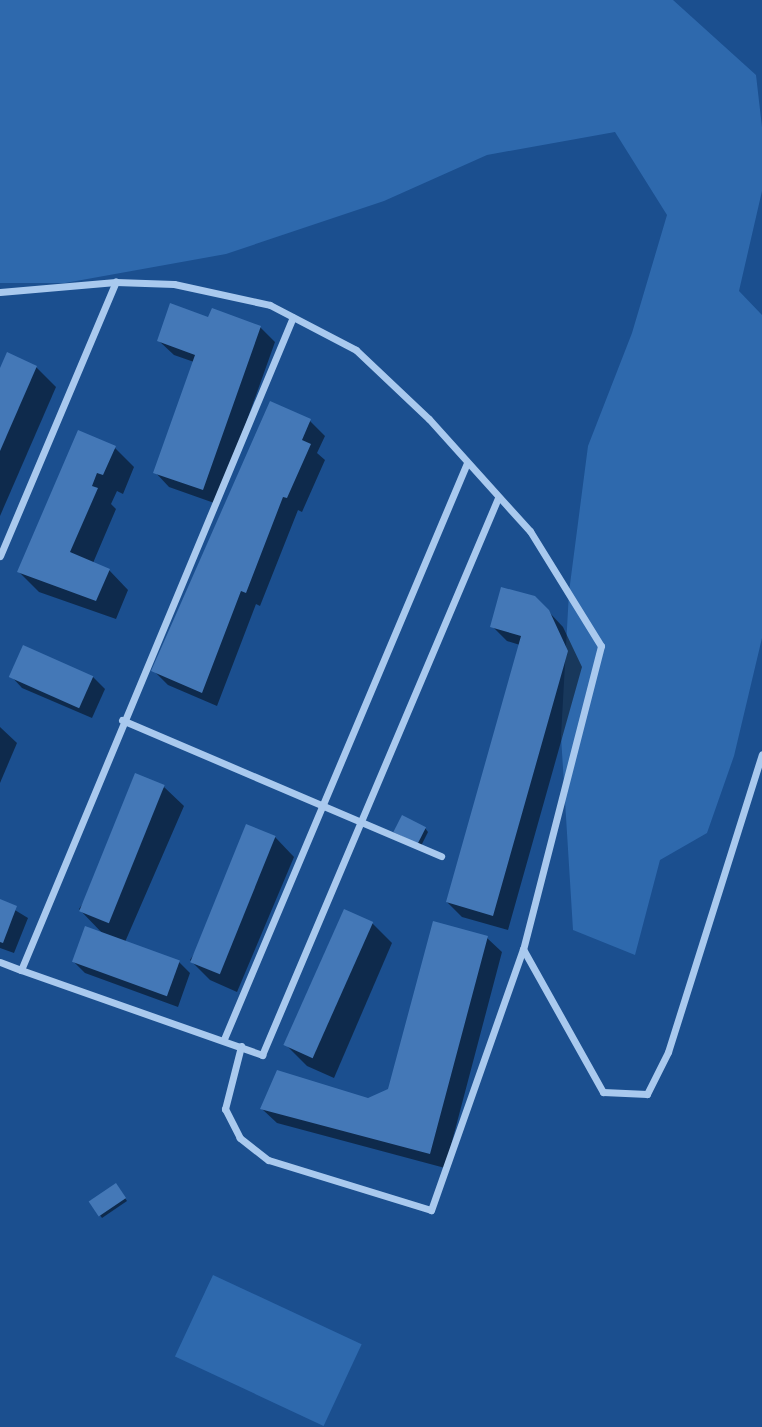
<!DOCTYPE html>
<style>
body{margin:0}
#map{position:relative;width:762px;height:1427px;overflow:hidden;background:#1b4f8f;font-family:Barlow,sans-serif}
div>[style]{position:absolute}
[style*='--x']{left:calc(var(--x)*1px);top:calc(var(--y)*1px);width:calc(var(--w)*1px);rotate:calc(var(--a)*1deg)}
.green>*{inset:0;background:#2e69ad;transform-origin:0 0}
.shadow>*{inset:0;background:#0007}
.building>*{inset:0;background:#4478b7;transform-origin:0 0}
.street>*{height:7px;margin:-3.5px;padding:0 3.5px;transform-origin:3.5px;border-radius:3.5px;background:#a9c9ee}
span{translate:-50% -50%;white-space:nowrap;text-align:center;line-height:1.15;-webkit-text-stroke:6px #1b4f8f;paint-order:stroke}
</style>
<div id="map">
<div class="green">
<i style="clip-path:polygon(0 0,673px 0,756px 75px,762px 127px,762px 191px,739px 291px,762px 315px,762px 638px,734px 756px,707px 833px,660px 860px,635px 955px,573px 930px,561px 736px,569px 592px,588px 446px,632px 333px,667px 215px,615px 132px,487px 155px,384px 201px,226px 254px,65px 283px,0 283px)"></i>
<i style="left:213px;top:1275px;width:164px;height:90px;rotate:25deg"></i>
</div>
<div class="shadow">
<i style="clip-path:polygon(209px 319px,260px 327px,275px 342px,217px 504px,169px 487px,155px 472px,194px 362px,174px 355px,159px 341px)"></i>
<i style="clip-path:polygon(36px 367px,56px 387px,0 516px,0 373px)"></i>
<i style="clip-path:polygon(310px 421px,325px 436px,317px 453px,325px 460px,302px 512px,298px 510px,260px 606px,256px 604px,217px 706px,168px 685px,153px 670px)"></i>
<i style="clip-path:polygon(115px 448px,134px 467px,123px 494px,117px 491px,111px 504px,116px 509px,93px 563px,109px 570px,128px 590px,116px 619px,39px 592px,19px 572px)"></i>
<i style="clip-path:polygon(548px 611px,563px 627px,582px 667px,508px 930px,462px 917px,447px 902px,520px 645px,507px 641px,492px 626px)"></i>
<i style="clip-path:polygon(11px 676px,93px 677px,105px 689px,92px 718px,22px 688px)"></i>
<i style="clip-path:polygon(0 727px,17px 743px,0 783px)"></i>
<i style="clip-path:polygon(164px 787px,184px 806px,125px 942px,179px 962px,190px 973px,178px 1007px,85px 973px,74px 962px,104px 935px,79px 909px)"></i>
<i style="clip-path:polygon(425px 828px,428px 832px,421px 846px,399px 835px)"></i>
<i style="clip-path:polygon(275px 837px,294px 857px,237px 992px,210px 980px,190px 960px)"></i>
<i style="clip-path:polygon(0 901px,28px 918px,14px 953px,0 948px)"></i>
<i style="clip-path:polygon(372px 923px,392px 943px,334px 1078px,307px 1066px,287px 1046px)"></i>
<i style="clip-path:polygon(487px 938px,502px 952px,445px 1168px,277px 1123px,262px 1109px,368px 1100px,389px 1091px)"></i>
<i style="clip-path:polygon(119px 1189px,127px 1201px,102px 1218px,90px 1201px)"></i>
</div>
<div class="building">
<i style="clip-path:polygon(170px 303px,208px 317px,212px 308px,261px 326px,203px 490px,153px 473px,195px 355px,157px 341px)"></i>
<i style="clip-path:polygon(7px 352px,37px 366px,0 451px,0 368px)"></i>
<i style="clip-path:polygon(270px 401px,311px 419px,302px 440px,311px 444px,287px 498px,283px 497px,246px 593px,241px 591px,202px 693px,151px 671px)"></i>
<i style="clip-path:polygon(78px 430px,116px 446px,103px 475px,97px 473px,92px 486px,98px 488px,70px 552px,110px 569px,96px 601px,17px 572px)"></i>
<i style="clip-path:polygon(501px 587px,535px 596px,549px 610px,568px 651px,493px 916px,446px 902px,521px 636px,490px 627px)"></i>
<i style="left:23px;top:645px;width:77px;height:35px;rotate:24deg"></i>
<i style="left:135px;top:773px;width:32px;height:149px;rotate:22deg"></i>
<i style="left:402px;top:815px;width:27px;height:19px;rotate:27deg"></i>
<i style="left:246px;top:824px;width:32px;height:149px;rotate:22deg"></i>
<i style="clip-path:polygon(0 899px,17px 906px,3px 943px,0 942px)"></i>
<i style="left:344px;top:909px;width:32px;height:149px;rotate:24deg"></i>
<i style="clip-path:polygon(433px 921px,488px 936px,430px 1154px,260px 1109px,277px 1070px,368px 1098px,388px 1089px)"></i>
<i style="left:85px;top:926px;width:101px;height:38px;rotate:20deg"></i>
<i style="left:116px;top:1183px;width:18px;height:33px;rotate:56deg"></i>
</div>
<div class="street">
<i style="--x:0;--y:292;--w:116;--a:-4.9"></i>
<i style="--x:116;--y:282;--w:58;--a:2"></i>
<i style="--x:174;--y:284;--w:98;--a:12.3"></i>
<i style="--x:270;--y:305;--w:97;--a:27.6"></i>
<i style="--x:356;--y:350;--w:100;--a:43.4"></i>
<i style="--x:429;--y:419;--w:151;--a:48"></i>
<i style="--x:530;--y:531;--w:135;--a:58.3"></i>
<i style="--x:601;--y:646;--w:313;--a:104.4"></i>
<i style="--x:523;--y:949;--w:277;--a:109.4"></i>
<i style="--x:431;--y:1210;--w:170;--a:-162.9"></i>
<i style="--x:268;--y:1160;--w:36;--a:-142"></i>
<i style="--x:240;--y:1138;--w:33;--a:-117"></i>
<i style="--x:225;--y:1109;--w:65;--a:-75.7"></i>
<i style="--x:0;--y:556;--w:298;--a:-67.1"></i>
<i style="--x:122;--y:720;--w:347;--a:23.1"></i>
<i style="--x:523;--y:949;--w:164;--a:60.8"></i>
<i style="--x:603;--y:1092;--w:44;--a:2.6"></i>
<i style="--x:647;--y:1094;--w:47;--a:-63.4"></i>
<i style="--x:668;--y:1052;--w:312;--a:-72.5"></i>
<i style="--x:0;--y:962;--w:22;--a:21"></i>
<i style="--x:21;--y:970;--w:707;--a:-67.39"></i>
<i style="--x:21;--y:970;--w:256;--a:19.4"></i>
<i style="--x:262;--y:1055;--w:605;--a:-67.04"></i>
<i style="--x:224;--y:1039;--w:625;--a:-67.13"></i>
</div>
</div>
